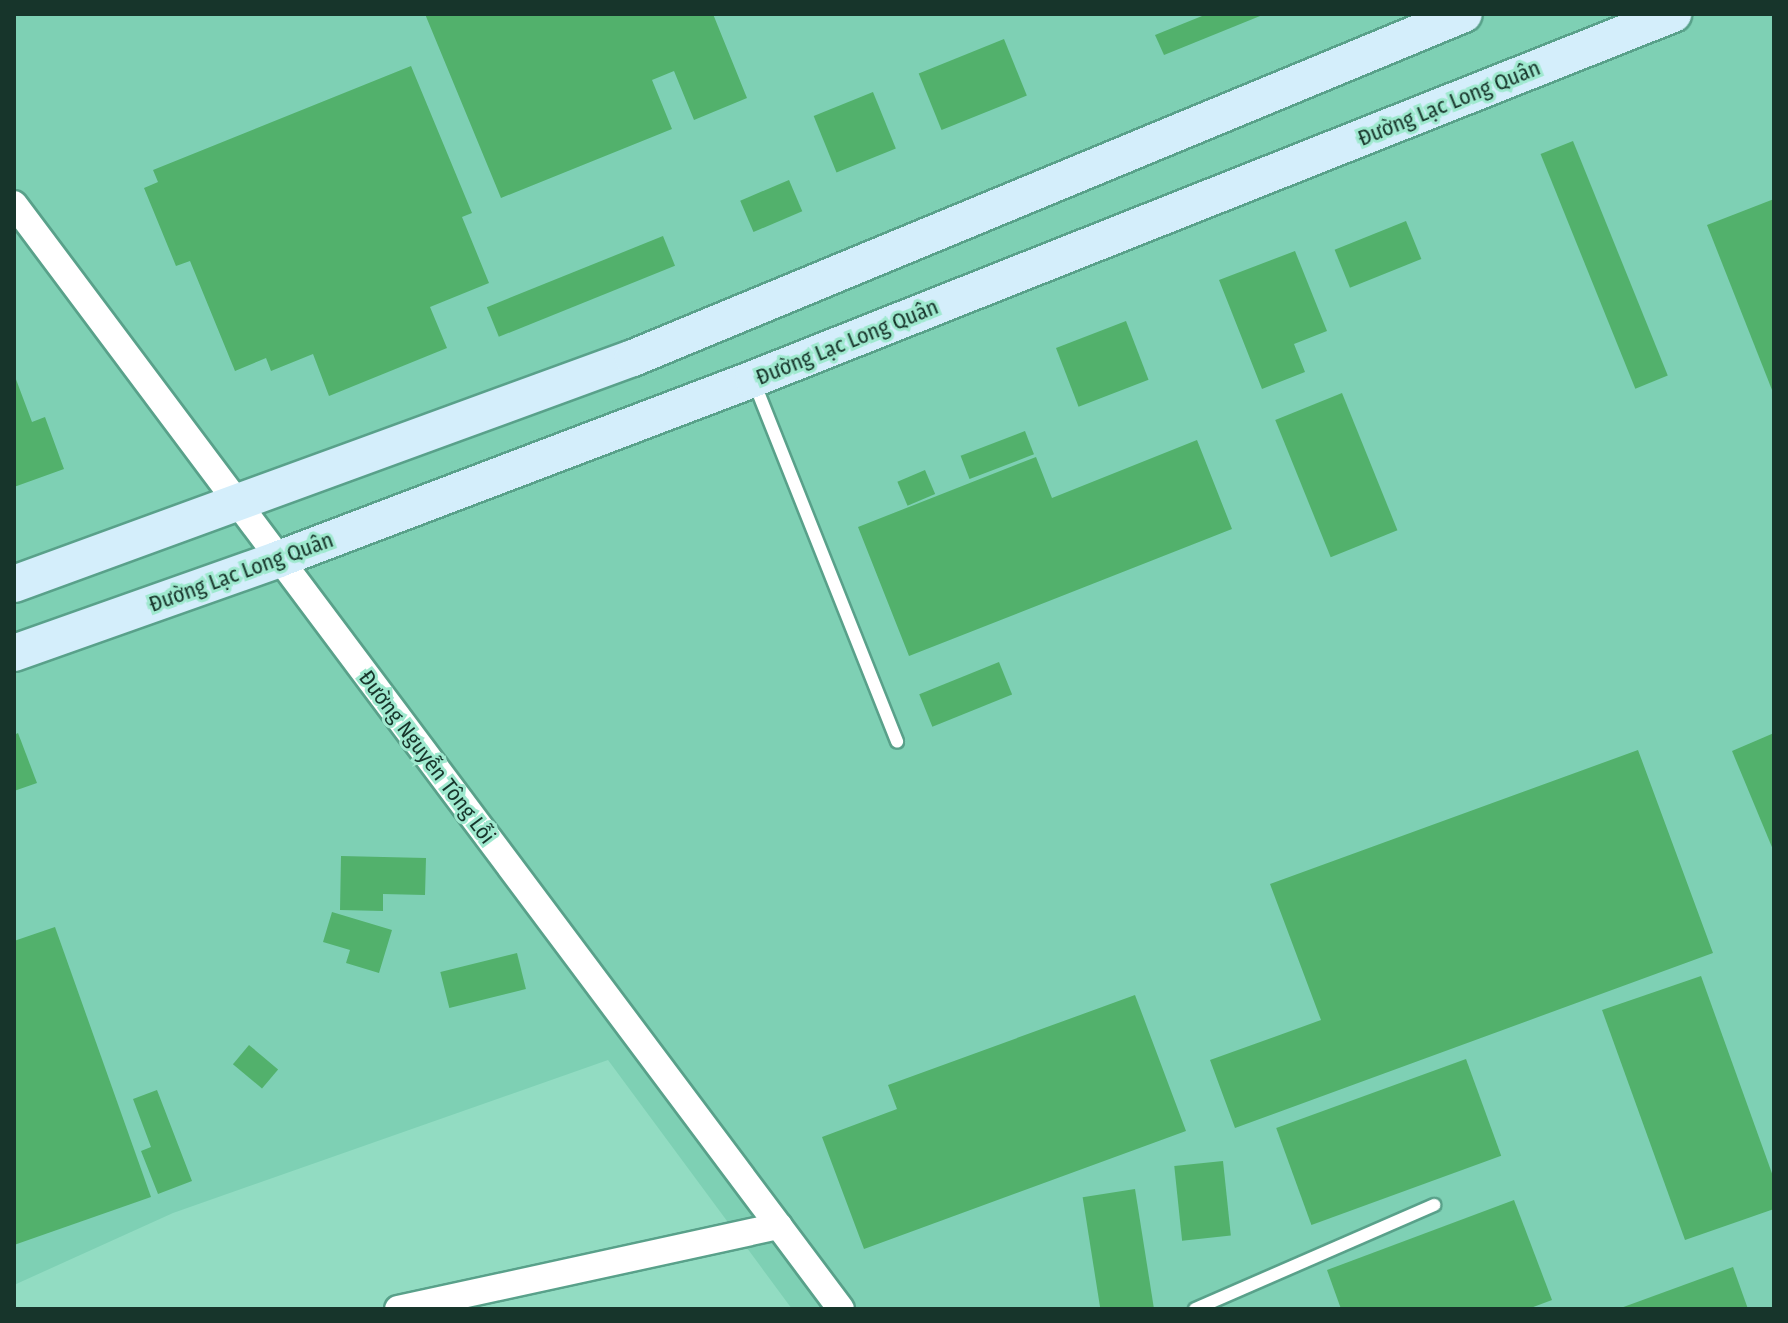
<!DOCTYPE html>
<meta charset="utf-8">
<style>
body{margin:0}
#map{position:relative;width:1788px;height:1323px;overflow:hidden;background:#92dcc2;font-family:"Fira Sans Condensed",sans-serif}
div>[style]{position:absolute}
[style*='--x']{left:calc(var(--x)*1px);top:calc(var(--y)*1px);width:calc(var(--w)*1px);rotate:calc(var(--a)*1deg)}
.built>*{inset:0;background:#7ed0b4}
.building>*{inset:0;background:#52b16c;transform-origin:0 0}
.roads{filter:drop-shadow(2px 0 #59a18a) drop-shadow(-2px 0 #59a18a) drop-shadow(0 2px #59a18a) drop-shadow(0 -2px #59a18a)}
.lane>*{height:12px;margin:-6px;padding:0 6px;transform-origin:6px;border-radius:6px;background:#fff}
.street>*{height:26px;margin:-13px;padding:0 13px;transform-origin:13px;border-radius:13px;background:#fff}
.secondary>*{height:36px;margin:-18px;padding:0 18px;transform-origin:18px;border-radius:18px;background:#d4eefb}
span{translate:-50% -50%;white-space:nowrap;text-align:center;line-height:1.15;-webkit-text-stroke:6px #9fe9cf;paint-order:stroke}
.street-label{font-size:22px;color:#17352b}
.frame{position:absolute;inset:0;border:16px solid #17352b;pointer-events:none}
</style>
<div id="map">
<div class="built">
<i style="clip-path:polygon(14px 14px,1774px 14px,1774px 1309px,792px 1309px,608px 1060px,173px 1213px,14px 1285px)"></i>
</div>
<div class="building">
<i style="clip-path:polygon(425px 14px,713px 14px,747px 98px,694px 120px,674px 71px,652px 80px,672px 129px,501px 198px)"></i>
<i style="clip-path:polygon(1207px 14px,1265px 14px,1164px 55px,1155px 35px)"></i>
<i style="left:1004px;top:39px;width:61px;height:92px;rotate:68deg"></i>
<i style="clip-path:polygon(411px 66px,472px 213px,462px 217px,489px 283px,430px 307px,447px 348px,329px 396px,313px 354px,271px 371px,266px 358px,235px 371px,190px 261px,176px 266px,144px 188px,158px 182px,153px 170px)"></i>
<i style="left:873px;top:92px;width:61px;height:64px;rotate:68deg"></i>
<i style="left:1573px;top:141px;width:253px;height:35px;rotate:68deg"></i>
<i style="left:789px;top:180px;width:34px;height:53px;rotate:67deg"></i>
<i style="clip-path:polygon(1774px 199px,1774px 395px,1707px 225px)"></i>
<i style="left:1406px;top:221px;width:41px;height:77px;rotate:68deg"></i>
<i style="left:663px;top:236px;width:32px;height:190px;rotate:68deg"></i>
<i style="clip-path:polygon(1295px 251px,1327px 331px,1294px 344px,1305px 372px,1262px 389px,1219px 280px)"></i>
<i style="left:1126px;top:321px;width:63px;height:75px;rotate:69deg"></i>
<i style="clip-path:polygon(14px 374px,32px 422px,45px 417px,64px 469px,14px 487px)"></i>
<i style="left:1342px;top:393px;width:148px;height:72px;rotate:68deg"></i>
<i style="left:1025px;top:431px;width:25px;height:69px;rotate:69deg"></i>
<i style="clip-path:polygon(1197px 440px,1232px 529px,909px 656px,858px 527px,1036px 457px,1052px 498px)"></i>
<i style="left:925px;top:470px;width:26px;height:30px;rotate:67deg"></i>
<i style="left:999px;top:662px;width:35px;height:86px;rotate:68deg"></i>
<i style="clip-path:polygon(18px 733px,37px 783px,14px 791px,14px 735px)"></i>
<i style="clip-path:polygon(1774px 733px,1774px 852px,1732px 751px)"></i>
<i style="clip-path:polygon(1638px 750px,1713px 953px,1235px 1128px,1210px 1060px,1321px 1020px,1270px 884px)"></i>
<i style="clip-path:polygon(341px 856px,426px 858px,425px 895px,383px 894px,383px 911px,340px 910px)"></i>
<i style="clip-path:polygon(332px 912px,392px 930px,379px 973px,346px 963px,350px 950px,323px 942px)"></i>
<i style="clip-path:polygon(55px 927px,151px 1197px,14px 1245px,14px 941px)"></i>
<i style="left:517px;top:953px;width:37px;height:79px;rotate:76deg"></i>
<i style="clip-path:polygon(1701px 976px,1774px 1179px,1774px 1209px,1685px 1240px,1602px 1010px)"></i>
<i style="clip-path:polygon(1135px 995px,1186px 1131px,864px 1249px,822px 1137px,897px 1109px,888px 1085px)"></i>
<i style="left:249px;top:1045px;width:38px;height:25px;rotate:40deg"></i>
<i style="left:1466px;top:1059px;width:103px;height:202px;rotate:70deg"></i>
<i style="clip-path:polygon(157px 1090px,192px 1181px,158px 1194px,141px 1151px,151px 1147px,133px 1099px)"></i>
<i style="left:1223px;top:1161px;width:75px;height:49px;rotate:84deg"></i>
<i style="left:1135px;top:1189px;width:121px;height:53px;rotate:81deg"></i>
<i style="clip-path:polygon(1514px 1200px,1552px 1300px,1528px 1309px,1341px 1309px,1327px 1270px)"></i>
<i style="clip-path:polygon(1733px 1267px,1748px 1309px,1618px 1309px)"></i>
</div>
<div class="roads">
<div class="lane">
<i style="--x:754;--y:382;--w:387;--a:68.3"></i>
<i style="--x:1195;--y:1309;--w:261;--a:-23.5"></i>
</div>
<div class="street">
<i style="--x:14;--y:204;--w:1380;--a:53.19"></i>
<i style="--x:398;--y:1309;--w:390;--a:-12.3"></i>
</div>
<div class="secondary">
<i style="--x:14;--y:584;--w:659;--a:-20.06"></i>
<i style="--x:633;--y:358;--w:899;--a:-22.49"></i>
<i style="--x:14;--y:653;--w:281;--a:-19.5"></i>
<i style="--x:279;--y:559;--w:507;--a:-20.79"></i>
<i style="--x:753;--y:379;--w:990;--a:-21.64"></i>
</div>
</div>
<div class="street-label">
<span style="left:1449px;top:103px;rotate:-22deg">Đường Lạc Long Quân</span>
<span style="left:847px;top:342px;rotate:-22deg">Đường Lạc Long Quân</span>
<span style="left:241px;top:572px;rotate:-20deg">Đường Lạc Long Quân</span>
<span style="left:427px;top:757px;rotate:53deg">Đường Nguyễn Tông Lỗi</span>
</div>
<div class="frame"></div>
</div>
